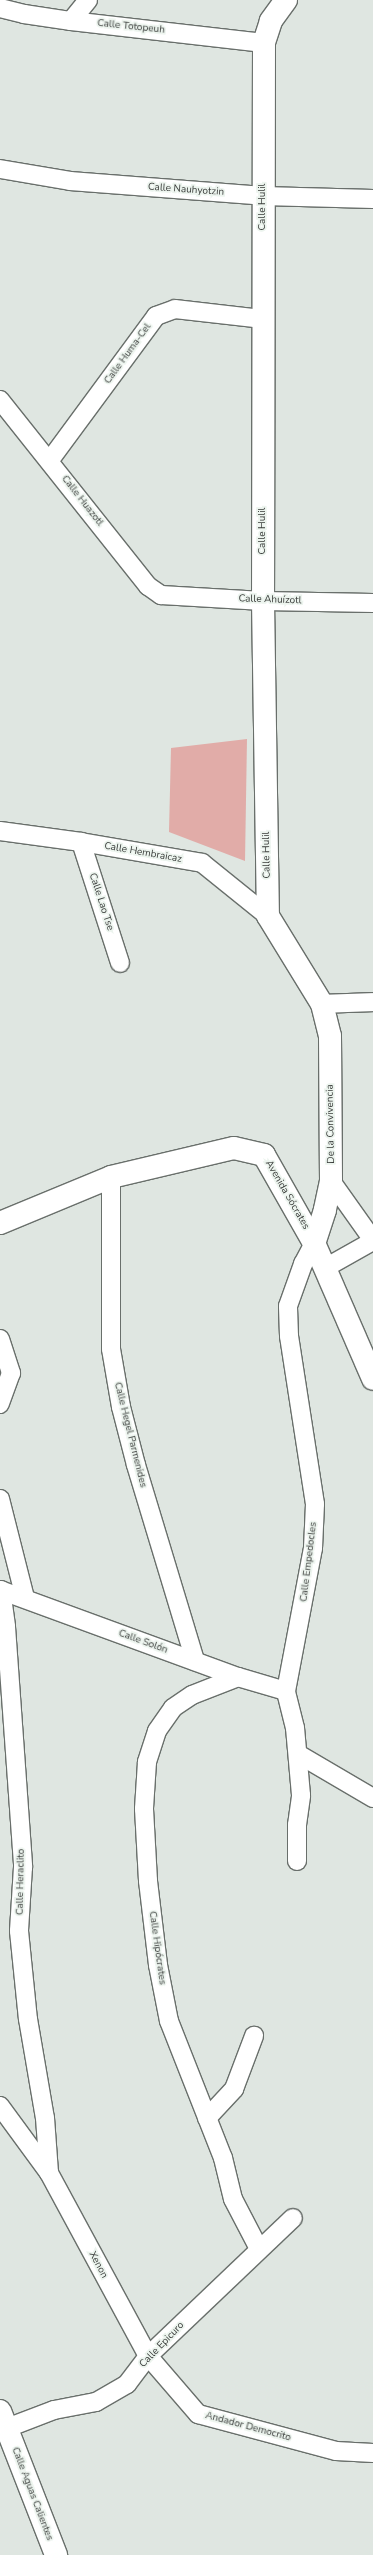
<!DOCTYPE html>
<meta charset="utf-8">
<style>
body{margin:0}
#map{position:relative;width:373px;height:2555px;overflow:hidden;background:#dfe6e1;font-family:"Nunito Sans",sans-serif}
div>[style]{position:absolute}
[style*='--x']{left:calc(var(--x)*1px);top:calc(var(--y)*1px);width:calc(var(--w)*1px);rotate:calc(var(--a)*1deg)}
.green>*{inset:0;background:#e1aca8}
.roads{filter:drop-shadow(1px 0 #696f6b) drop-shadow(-1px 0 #696f6b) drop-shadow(0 1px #696f6b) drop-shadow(0 -1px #696f6b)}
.minor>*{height:18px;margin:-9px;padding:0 9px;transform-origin:9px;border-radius:9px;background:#fff}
.tertiary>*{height:22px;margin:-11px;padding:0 11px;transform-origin:11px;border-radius:11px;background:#fff}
span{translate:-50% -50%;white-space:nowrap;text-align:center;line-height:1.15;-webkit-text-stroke:3.5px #ecf4ee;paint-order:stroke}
.street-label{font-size:10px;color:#383b39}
</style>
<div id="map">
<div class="green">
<i style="clip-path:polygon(247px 739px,245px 861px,169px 832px,171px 748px)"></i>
</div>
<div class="roads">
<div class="minor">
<i style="--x:0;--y:8;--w:25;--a:14"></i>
<i style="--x:24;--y:14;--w:48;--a:8.5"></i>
<i style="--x:71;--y:21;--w:194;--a:6.5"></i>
<i style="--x:71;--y:21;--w:27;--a:-51"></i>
<i style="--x:0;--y:169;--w:71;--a:9.7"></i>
<i style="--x:70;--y:181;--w:194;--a:4.4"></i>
<i style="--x:263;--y:196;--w:110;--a:1.6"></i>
<i style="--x:0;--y:400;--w:238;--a:51.5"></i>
<i style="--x:148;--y:586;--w:16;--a:35"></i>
<i style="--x:161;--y:595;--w:102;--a:3.4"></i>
<i style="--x:263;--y:601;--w:110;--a:1"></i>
<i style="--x:50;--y:460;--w:179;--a:-53.6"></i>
<i style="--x:156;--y:316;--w:20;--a:-20"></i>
<i style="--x:175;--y:309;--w:89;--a:6.5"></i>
<i style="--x:0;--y:831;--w:82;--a:7.7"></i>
<i style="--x:81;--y:842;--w:123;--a:9.8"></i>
<i style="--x:202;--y:863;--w:85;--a:38.8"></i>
<i style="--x:81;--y:842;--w:127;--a:72.1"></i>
<i style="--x:322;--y:1004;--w:51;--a:-2.2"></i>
<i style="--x:111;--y:1177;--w:172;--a:90"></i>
<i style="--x:111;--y:1349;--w:59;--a:80.2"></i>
<i style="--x:121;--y:1407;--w:60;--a:75.5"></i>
<i style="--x:136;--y:1465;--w:205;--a:73.2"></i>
<i style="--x:331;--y:1181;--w:72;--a:54.6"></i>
<i style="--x:325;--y:1268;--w:55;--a:-29.4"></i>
<i style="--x:0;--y:1339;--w:36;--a:72"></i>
<i style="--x:11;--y:1373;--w:33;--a:110"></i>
<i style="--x:0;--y:1499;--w:102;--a:75.8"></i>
<i style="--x:0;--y:1590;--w:253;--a:20.1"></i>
<i style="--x:238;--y:1677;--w:50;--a:16.3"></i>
<i style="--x:1;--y:1590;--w:37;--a:82"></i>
<i style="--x:6;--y:1627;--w:241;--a:85.9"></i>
<i style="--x:23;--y:1867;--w:64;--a:93.6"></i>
<i style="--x:19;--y:1931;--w:88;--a:84.2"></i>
<i style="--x:28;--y:2019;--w:100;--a:80.3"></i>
<i style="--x:45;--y:2118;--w:55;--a:85.8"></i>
<i style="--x:238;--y:1677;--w:49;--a:158.6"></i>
<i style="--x:192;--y:1695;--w:23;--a:146"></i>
<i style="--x:173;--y:1708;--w:28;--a:125"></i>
<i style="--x:157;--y:1731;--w:33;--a:108"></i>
<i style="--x:147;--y:1762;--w:47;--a:93.7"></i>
<i style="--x:144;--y:1809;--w:72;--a:86.8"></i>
<i style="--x:148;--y:1881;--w:85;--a:83.2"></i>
<i style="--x:158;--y:1965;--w:57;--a:78.9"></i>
<i style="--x:169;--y:2021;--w:147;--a:68.5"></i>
<i style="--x:223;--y:2158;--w:42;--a:76.3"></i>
<i style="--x:233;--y:2199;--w:56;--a:62.5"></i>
<i style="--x:298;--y:1754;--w:87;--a:30.4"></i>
<i style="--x:297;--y:1861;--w:36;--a:-90"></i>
<i style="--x:297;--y:1825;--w:30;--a:-82"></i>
<i style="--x:301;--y:1795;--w:67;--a:-95.1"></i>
<i style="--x:295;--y:1728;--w:38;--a:-104"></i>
<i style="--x:286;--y:1691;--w:146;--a:-79.3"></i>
<i style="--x:313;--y:1548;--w:44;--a:-87.4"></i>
<i style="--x:315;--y:1504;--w:170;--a:-98.8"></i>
<i style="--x:289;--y:1336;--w:30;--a:-92"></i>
<i style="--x:288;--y:1306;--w:45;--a:-70.3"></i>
<i style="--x:303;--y:1264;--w:24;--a:-62"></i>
<i style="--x:0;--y:2106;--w:83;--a:53.8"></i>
<i style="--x:49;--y:2173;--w:208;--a:61.6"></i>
<i style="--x:148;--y:2356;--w:77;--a:49.2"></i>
<i style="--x:198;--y:2414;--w:143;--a:15"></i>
<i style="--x:336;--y:2451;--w:37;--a:3"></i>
<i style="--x:207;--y:2118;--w:40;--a:-47"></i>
<i style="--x:234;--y:2089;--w:57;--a:-69.3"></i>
<i style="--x:7;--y:2428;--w:50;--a:-21"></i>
<i style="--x:54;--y:2410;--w:43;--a:-10.8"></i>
<i style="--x:96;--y:2402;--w:36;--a:-30"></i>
<i style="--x:127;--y:2384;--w:35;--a:-53"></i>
<i style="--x:148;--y:2356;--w:200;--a:-43.6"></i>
</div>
<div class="tertiary">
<i style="--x:286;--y:0;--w:26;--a:126"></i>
<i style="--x:271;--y:21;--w:23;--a:108"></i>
<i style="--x:264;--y:43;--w:558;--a:90.1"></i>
<i style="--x:263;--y:601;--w:315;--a:89.1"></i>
<i style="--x:268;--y:916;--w:103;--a:58.5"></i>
<i style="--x:322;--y:1004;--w:33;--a:76"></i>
<i style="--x:330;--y:1036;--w:145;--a:89.6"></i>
<i style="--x:331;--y:1181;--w:30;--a:102"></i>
<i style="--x:325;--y:1210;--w:35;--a:108"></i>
<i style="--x:0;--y:1223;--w:120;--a:-22.5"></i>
<i style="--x:111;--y:1177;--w:126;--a:-13.3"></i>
<i style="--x:234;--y:1148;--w:31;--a:13"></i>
<i style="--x:264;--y:1155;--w:101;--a:60.4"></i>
<i style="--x:314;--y:1243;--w:148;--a:66.5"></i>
<i style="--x:0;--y:2411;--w:155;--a:68.7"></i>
</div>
</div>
<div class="street-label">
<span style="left:131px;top:27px;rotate:6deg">Calle Totopeuh</span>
<span style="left:186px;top:190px;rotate:4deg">Calle Nauhyotzin</span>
<span style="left:263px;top:207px;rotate:-90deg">Calle Hulil</span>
<span style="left:128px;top:354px;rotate:-54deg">Calle Huma-Cel</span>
<span style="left:82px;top:501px;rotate:52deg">Calle Huazotl</span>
<span style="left:263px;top:531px;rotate:-90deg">Calle Hulil</span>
<span style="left:270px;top:600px;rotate:2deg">Calle Ahuízotl</span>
<span style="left:143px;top:853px;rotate:10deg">Calle Hembraicaz</span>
<span style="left:267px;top:855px;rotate:-91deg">Calle Hulil</span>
<span style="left:101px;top:902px;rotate:72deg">Calle Lao Tse</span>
<span style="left:331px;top:1124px;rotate:-91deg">De la Convivencia</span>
<span style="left:287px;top:1195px;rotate:60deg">Avenida Sócrates</span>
<span style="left:130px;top:1435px;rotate:76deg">Calle Hegel Parmenides</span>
<span style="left:309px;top:1562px;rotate:-83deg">Calle Empedocles</span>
<span style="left:143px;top:1642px;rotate:20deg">Calle Solón</span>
<span style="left:21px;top:1882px;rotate:-89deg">Calle Heraclito</span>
<span style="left:157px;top:1948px;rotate:82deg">Calle Hipócrates</span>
<span style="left:98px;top:2265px;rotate:62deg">Xenon</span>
<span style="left:162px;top:2345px;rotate:-46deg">Calle Epicuro</span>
<span style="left:248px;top:2427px;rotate:15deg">Andador Democrito</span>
<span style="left:32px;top:2494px;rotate:69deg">Calle Aguas Calientes</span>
</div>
</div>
